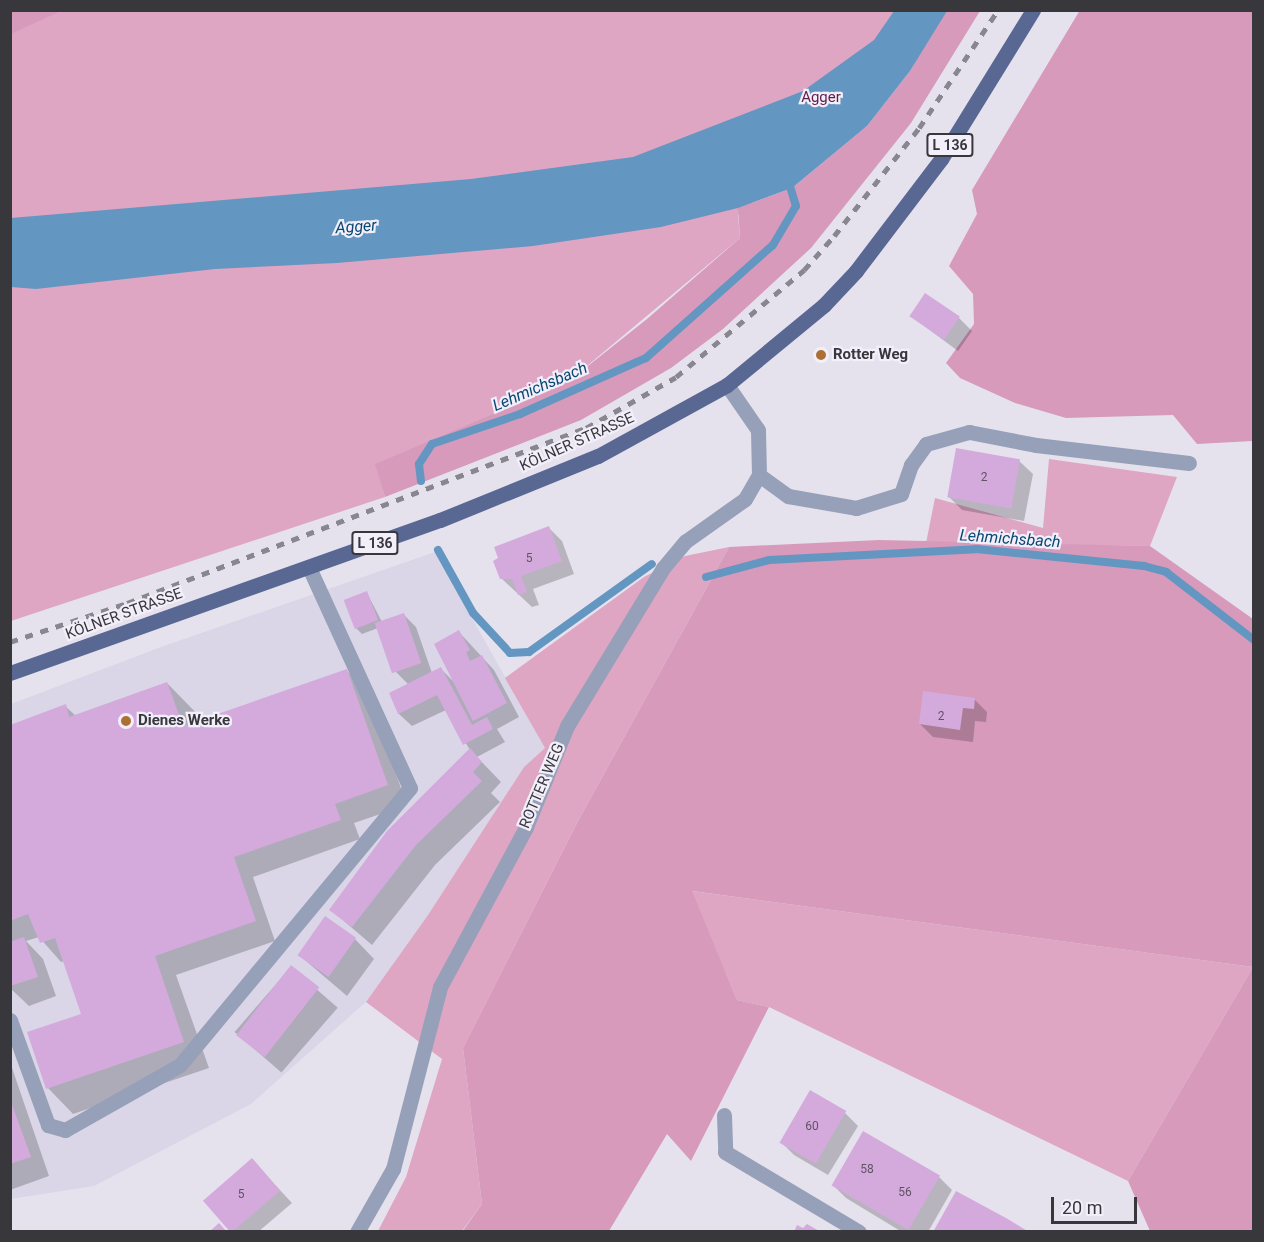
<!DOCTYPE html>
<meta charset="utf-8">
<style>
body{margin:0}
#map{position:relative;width:1264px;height:1242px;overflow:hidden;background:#e5e2ee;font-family:Roboto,sans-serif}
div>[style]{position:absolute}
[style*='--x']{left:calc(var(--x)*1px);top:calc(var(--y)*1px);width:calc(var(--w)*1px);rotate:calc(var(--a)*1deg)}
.built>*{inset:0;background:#dad6e8}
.green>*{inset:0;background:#dfa6c4}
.forest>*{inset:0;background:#d79abb}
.water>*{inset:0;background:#6396c1}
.shadow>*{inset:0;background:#0003;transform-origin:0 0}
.stream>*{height:8px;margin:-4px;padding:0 4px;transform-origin:4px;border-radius:4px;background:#6396c1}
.building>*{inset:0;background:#d4aadc;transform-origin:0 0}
.service>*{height:15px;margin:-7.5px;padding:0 7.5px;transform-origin:7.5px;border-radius:7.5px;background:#97a0b9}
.minor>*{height:15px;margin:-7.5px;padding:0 7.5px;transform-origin:7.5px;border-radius:7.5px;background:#97a0b9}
.primary>*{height:15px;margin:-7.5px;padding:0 7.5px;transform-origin:7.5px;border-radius:7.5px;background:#596793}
.rail>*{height:4.5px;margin-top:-2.25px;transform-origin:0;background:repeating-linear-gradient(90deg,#88868e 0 8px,transparent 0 16px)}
.dots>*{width:16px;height:16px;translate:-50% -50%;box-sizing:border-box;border:3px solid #f2effb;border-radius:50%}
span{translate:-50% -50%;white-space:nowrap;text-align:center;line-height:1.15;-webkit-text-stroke:4.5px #f2effb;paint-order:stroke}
.number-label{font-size:12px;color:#5f5464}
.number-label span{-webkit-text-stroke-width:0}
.shield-label span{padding:2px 4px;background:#f2effb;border:2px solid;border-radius:4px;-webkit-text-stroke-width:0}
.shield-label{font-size:14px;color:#38373c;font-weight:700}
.park-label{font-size:15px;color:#631c48}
.poi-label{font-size:15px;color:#38373c;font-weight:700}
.left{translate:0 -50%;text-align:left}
.street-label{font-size:15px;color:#38373c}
.water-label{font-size:16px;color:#094771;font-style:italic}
.frame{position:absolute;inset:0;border:12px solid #38373c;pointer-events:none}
.scale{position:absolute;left:1051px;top:1197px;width:86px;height:27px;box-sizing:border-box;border:3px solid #38373c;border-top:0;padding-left:8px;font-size:18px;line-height:21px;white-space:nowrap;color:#38373c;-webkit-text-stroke:4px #f2effb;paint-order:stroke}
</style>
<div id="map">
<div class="built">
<i style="clip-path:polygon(435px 552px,545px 748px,524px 767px,428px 915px,366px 1002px,251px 1104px,94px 1186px,11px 1199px,11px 704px,161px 647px)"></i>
</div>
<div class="green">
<i style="clip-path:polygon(61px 10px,977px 11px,738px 215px,740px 238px,569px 381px,376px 464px,385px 497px,11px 621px,10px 34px)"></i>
<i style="clip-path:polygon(1049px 459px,1177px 477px,1150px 546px,926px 543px,935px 498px,1043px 528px)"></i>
<i style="clip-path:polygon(729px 547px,578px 821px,463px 1048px,482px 1204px,462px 1231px,378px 1231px,406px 1177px,442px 1059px,366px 1002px,428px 915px,524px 767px,545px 748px,505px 678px,644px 577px,685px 556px)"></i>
<i style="clip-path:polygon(691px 891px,1253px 967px,1128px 1181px,769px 1007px,737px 1000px)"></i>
</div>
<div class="forest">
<i style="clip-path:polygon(11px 10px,61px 10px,61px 11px,11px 34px)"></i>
<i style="clip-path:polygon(1080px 10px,1253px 11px,1253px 441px,1197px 444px,1173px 415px,1066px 418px,1015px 403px,960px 378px,946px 363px,974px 324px,973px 294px,949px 266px,977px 214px,972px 190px)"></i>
<i style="clip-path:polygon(947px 11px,980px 11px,911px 123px,811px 248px,723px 329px,671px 368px,581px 420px,385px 497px,375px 464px,569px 381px,647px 319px,740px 238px,738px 208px,792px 188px,867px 126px,910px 71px)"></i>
<i style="clip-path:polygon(879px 540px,1150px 546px,1253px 619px,1253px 1231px,1150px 1231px,1128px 1181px,1253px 967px,692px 891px,737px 1000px,769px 1007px,691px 1161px,667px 1134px,609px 1231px,462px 1232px,482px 1204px,463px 1048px,578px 821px,729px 547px)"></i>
</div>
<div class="water">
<i style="clip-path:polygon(894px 11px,947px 11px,910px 71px,867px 126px,792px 188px,738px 208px,661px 227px,533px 246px,337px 263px,215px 269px,36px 289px,11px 287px,11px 218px,471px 179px,633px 157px,803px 91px,874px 40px)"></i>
</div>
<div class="shadow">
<i style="clip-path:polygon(912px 317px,959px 318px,972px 331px,958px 351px)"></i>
<i style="clip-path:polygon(1019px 461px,1033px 474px,1024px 521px,962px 510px,949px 497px)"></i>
<i style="clip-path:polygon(549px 528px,562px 541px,574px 574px,533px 589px,539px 605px,532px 607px,501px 578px)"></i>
<i style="clip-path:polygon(367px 593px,382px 622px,403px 614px,416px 627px,432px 673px,441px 669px,455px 683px,459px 632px,494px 670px,519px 717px,497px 729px,505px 742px,477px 757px,501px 782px,491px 793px,500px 802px,435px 865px,372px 945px,331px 910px,470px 750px,446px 710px,412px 726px,399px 714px,391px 694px,409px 685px,395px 671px,378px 628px,362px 634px,356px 628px)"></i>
<i style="clip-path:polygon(347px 671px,366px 690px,407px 805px,354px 823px,360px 839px,253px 877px,275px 941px,176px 975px,209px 1068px,73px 1114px,48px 1088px,83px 1014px,65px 961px,61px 962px,39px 937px,26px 941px,43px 959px,56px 996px,29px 1006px,10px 988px,10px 727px,65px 706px,76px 716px,167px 683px,204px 721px)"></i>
<i style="clip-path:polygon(974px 699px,987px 712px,986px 722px,975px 721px,973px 742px,933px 737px,920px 724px)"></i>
<i style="clip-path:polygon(355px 939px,374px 959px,347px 996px,299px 955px)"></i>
<i style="left:291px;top:967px;width:62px;height:86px;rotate:41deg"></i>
<i style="clip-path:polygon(10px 1062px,49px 1176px,10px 1190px)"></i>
<i style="clip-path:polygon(845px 1113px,858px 1126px,828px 1175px,794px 1155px,781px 1142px)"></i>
<i style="clip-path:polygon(252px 1160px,292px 1203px,258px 1232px,232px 1232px,205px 1200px)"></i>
<i style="clip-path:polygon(939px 1177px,952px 1190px,928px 1232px,902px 1232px,846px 1198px,833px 1185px)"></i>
</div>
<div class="stream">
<i style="--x:421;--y:481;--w:17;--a:-97"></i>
<i style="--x:419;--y:464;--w:24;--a:-57"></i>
<i style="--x:432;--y:444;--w:93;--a:-18.8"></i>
<i style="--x:520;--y:414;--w:138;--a:-24"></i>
<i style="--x:646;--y:358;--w:170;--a:-41.7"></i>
<i style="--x:773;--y:245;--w:45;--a:-59.5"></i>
<i style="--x:796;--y:206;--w:28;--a:-107"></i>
<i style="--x:438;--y:550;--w:72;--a:60.9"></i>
<i style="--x:473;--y:613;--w:54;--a:47.2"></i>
<i style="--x:510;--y:653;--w:19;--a:-3"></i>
<i style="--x:529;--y:652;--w:151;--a:-35.6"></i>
<i style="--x:706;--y:577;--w:65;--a:-15.1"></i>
<i style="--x:769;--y:560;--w:207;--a:-3"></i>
<i style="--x:976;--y:549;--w:169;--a:5.8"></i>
<i style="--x:1144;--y:566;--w:23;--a:15"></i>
<i style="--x:1166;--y:572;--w:111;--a:37.7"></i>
</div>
<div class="building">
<i style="left:925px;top:293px;width:42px;height:28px;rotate:34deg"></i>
<i style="left:956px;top:448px;width:65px;height:50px;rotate:10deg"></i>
<i style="clip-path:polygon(549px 526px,562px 561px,521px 576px,527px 592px,518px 595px,512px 579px,500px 579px,493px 561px,498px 558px,494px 547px)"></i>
<i style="left:367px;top:591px;width:31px;height:25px;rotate:69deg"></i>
<i style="left:404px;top:613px;width:53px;height:31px;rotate:71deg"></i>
<i style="clip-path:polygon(459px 630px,470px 650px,466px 652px,470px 661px,482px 655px,507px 703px,473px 721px,434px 644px)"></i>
<i style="clip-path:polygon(441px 667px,472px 725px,487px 717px,493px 729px,463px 745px,437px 695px,398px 714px,389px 693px)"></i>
<i style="clip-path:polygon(347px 669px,388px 785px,335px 804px,341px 820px,234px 857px,256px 921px,155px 956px,184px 1042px,46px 1089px,27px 1032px,81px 1014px,55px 938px,40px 943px,28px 914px,10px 921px,10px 725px,66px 704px,69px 717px,167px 682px,183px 726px)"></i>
<i style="clip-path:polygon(923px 691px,975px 698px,974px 709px,963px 708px,960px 730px,919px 724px)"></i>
<i style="clip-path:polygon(470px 748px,482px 762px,473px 772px,482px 781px,416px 845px,352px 927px,329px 910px,387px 831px)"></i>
<i style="left:325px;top:916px;width:38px;height:48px;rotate:35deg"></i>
<i style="clip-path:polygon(24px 937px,38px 977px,10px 986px,10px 942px)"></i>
<i style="left:291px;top:965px;width:36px;height:89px;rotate:38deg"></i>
<i style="left:810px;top:1090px;width:42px;height:61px;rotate:30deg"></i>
<i style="clip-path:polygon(10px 1099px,31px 1157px,10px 1164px)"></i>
<i style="left:863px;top:1131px;width:89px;height:63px;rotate:30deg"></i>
<i style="left:252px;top:1158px;width:43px;height:65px;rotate:49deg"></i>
<i style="clip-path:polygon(956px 1191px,1006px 1218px,1029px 1232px,933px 1232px)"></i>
<i style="clip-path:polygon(219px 1223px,227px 1232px,209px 1232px)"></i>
<i style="clip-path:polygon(807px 1224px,821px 1232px,794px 1232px,797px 1225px,803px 1228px)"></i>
</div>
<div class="service">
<i style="--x:759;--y:475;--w:36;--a:36"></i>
<i style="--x:788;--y:496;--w:69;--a:10"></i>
<i style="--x:856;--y:508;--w:47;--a:-17.3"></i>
<i style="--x:901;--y:494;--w:31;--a:-71"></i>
<i style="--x:911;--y:465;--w:26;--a:-54"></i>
<i style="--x:926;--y:444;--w:45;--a:-15.6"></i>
<i style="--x:969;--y:432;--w:68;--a:11"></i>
<i style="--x:1036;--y:445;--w:154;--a:6.7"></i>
<i style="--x:10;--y:1020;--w:112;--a:70.1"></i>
<i style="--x:48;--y:1125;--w:18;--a:16"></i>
<i style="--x:65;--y:1130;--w:132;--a:-29.5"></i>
<i style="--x:180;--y:1065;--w:360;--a:-50.3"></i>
<i style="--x:410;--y:788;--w:243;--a:-114.6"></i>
</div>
<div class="minor">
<i style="--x:724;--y:1115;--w:37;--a:88"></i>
<i style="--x:725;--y:1152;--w:156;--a:30.8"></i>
<i style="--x:357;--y:1232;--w:73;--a:-60.3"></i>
<i style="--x:393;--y:1169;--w:188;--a:-75.5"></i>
<i style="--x:440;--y:987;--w:182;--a:-61.7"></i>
<i style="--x:526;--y:827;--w:109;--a:-67.9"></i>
<i style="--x:567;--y:726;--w:185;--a:-58.7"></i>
<i style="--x:663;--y:568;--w:35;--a:-50"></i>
<i style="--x:686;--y:541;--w:72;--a:-35.4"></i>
<i style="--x:745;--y:499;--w:28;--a:-60"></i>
<i style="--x:759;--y:475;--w:45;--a:-91.3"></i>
<i style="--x:758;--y:430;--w:55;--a:-124.6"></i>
</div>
<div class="primary">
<i style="--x:10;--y:673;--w:456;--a:-19.6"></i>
<i style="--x:440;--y:520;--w:170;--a:-22.1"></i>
<i style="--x:598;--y:456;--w:147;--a:-28.8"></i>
<i style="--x:727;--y:385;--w:126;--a:-39.5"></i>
<i style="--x:824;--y:305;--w:47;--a:-46.7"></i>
<i style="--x:856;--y:271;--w:141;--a:-52.8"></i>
<i style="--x:941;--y:159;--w:175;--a:-58.3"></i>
</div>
<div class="rail">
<i style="--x:10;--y:642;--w:123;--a:-18.4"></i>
<i style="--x:127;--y:603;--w:491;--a:-20.9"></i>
<i style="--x:586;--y:428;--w:103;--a:-29.5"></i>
<i style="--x:676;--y:377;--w:167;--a:-39.9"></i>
<i style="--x:804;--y:270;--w:45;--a:-48.6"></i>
<i style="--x:834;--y:236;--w:137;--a:-51.8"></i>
<i style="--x:919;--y:128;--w:142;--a:-56.2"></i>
</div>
<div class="dots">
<i style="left:821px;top:355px;background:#ad7034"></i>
<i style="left:126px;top:721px;background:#ad7034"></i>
</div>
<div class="number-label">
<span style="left:984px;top:478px">2</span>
<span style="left:529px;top:559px">5</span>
<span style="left:941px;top:717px">2</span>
<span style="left:812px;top:1127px">60</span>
<span style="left:867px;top:1170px">58</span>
<span style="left:905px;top:1193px">56</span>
<span style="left:241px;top:1195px">5</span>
</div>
<div class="shield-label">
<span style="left:950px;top:145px">L 136</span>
<span style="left:375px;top:543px">L 136</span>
</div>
<div class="park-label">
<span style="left:821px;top:98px">Agger</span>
</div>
<div class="poi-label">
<span class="left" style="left:833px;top:355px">Rotter Weg</span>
<span class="left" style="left:138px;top:721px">Dienes Werke</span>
</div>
<div class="street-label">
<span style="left:577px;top:442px;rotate:-24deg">KÖLNER STRASSE</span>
<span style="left:124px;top:614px;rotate:-20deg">KÖLNER STRASSE</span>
<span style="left:542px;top:786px;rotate:-67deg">ROTTER WEG</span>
</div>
<div class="water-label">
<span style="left:356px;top:227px;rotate:-4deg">Agger</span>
<span style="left:540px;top:387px;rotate:-23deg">Lehmichsbach</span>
<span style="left:1010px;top:539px;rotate:4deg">Lehmichsbach</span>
</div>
<div class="frame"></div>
<div class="scale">20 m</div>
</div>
